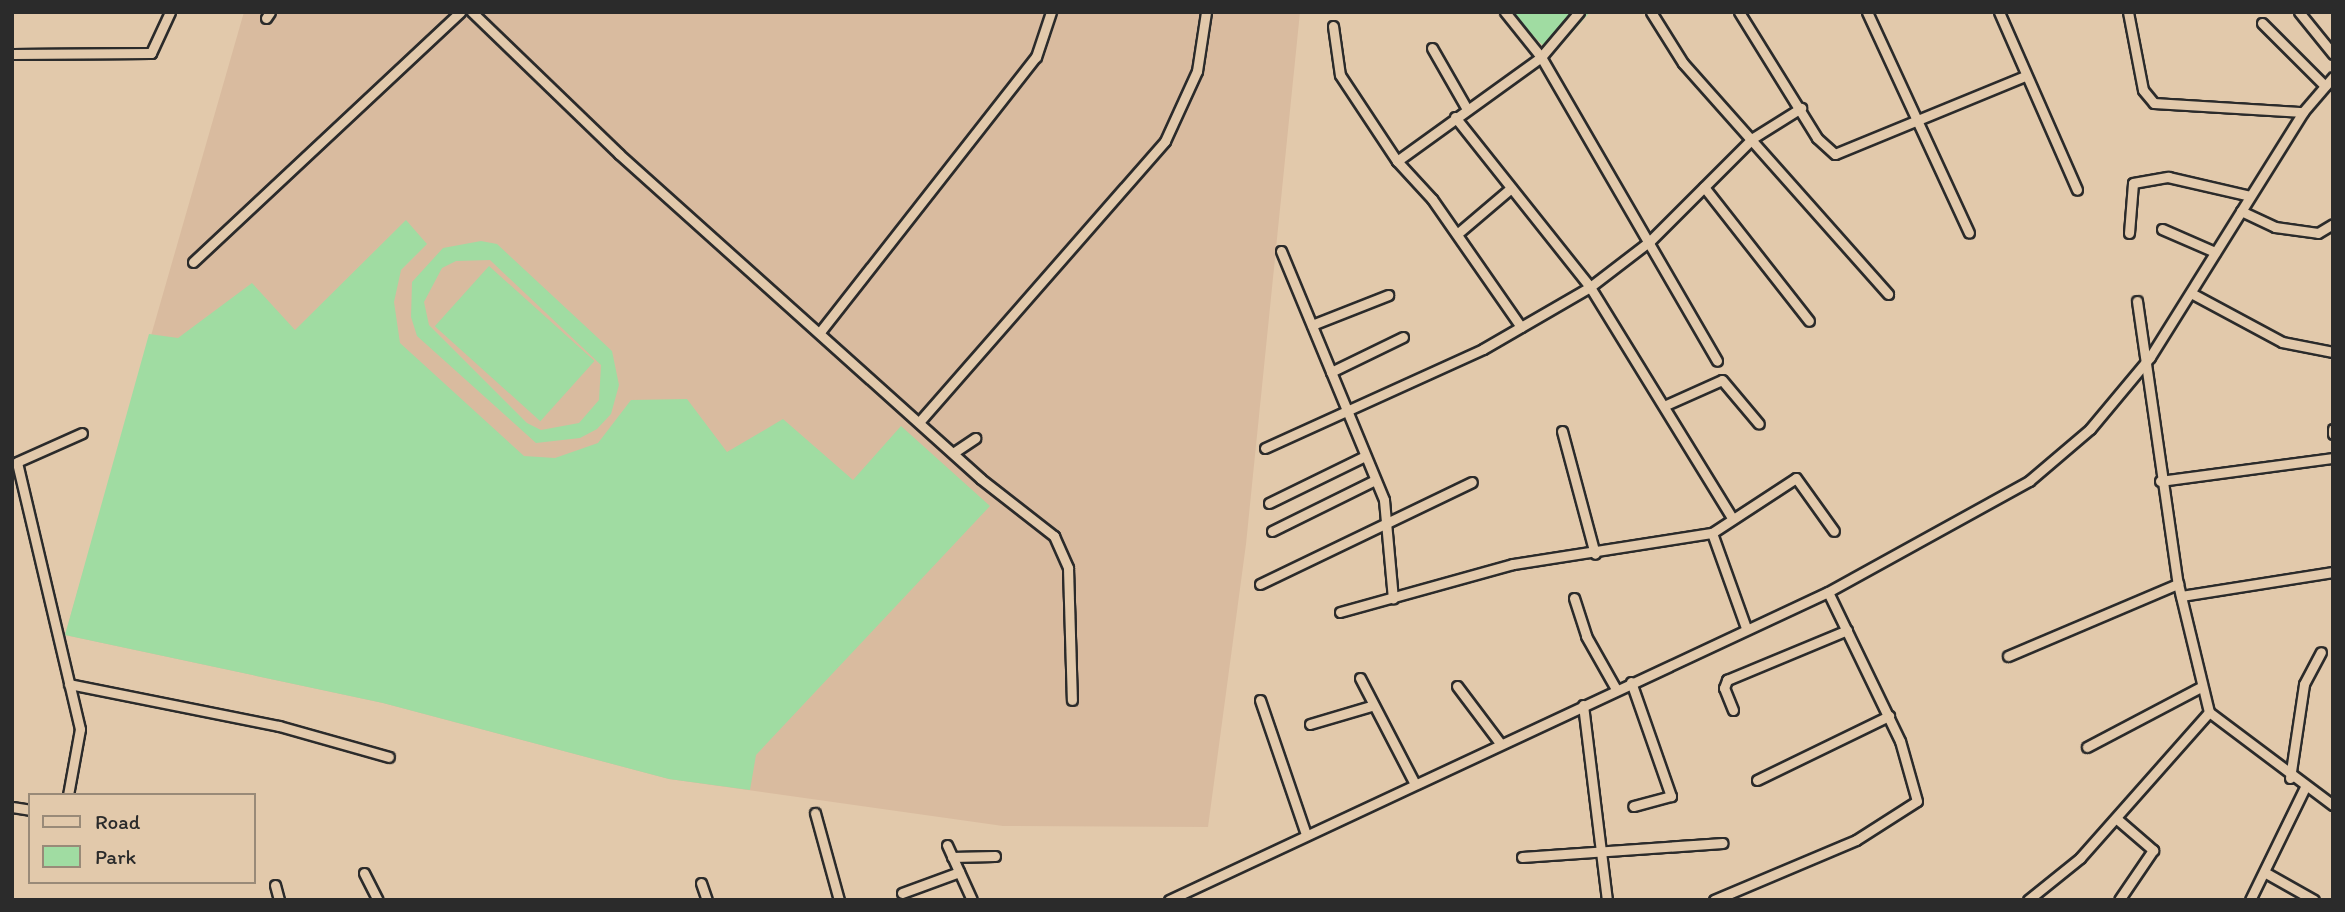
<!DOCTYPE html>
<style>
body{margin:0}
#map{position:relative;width:2345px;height:912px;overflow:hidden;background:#e2c9ab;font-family:Itim,sans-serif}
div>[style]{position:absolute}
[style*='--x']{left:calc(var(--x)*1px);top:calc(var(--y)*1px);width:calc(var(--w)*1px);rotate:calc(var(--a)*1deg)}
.built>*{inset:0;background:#d9bb9f}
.green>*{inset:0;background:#a0dca2;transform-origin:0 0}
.roads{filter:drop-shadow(2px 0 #2b2b2b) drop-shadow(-2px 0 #2b2b2b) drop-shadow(0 2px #2b2b2b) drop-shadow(0 -2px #2b2b2b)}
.minor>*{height:9px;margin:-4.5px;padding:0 4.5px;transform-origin:4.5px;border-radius:4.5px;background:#e2c9ab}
span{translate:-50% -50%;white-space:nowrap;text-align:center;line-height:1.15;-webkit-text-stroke:6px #e2c9ab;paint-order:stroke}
.frame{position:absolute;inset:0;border:14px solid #2b2b2b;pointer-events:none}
.legend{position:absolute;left:28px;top:793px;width:228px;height:91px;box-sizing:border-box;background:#e2c9ab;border:2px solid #998a78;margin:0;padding:9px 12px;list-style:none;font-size:21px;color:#2b2b2b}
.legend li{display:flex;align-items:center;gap:14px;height:35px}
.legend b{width:35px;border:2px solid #998a78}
</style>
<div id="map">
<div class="built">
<i style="clip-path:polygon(244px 12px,1300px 12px,1246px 544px,1208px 827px,1003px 826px,669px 779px,383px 703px,65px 635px)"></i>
</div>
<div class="green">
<i style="clip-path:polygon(1510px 12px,1590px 12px,1552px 55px)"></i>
<i style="clip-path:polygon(406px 220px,427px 244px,401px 270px,394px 302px,400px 343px,524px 456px,555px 458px,598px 443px,631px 400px,687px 399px,727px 452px,783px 419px,853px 480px,901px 426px,990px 506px,756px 755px,750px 790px,669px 779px,383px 703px,65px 635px,149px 334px,178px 338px,252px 283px,295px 330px)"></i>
<i style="clip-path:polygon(evenodd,481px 241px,497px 244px,612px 351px,619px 385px,611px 414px,597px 429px,580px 438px,536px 443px,417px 336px,411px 317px,412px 282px,443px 248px,481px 241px,490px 260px,601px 365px,599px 400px,579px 423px,541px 430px,527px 423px,429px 325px,424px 302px,442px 268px,456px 261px,490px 260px)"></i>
<i style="left:489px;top:266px;width:142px;height:81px;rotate:42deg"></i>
</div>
<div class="roads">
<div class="minor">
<i style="--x:472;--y:12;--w:204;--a:44"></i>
<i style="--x:619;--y:154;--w:486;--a:41.9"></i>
<i style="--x:981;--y:479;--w:93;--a:38"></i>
<i style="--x:1054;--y:536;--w:35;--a:66"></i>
<i style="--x:1068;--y:568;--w:132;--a:88.3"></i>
<i style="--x:1505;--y:12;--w:58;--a:51.3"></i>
<i style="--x:1541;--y:57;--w:351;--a:59.9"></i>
<i style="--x:1651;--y:12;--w:60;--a:57.9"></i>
<i style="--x:1683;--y:63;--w:309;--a:48.4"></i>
<i style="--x:1739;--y:12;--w:148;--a:58.2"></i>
<i style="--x:1817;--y:138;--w:24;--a:42"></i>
<i style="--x:1835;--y:154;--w:205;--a:-22.3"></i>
<i style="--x:1867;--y:12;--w:243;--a:65.2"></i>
<i style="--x:1999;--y:12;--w:194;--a:66.3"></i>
<i style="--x:2128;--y:12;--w:79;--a:79.1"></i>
<i style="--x:2143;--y:90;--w:17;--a:50"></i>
<i style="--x:2154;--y:103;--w:149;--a:3.5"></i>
<i style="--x:2299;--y:12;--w:54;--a:51"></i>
<i style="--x:266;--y:18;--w:7;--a:-56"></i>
<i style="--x:2262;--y:23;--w:89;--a:45"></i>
<i style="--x:1333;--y:26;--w:49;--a:81.9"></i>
<i style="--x:1340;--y:75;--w:103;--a:56.5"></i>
<i style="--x:1432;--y:48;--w:70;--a:60.2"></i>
<i style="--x:12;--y:54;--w:139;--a:-0.4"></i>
<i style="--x:151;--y:53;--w:45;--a:-65.1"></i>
<i style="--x:1455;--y:117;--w:217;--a:51.5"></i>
<i style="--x:1590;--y:287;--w:269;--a:58.4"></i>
<i style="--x:1704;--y:187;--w:170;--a:51.9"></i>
<i style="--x:2241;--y:211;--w:38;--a:25"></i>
<i style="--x:2275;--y:227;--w:43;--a:7.9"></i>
<i style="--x:2318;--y:233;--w:17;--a:-31"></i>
<i style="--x:2162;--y:229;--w:58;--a:23.5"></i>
<i style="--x:2129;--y:233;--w:50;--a:-85.4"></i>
<i style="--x:2133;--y:183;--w:36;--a:-10"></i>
<i style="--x:2168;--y:177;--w:84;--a:13"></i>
<i style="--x:1457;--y:234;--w:71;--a:-40.4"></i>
<i style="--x:1281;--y:251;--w:269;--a:67.5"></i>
<i style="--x:1384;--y:500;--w:99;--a:84.8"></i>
<i style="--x:193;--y:262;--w:366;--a:-43.1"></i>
<i style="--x:2191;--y:293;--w:103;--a:28.3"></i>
<i style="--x:2282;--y:342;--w:52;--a:11.1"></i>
<i style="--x:2137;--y:301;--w:286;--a:81.8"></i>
<i style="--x:2178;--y:584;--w:132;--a:76.4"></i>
<i style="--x:2209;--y:712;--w:155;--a:36.9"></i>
<i style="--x:1312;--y:325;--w:82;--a:-21.5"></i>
<i style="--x:1521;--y:327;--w:156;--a:-124.8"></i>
<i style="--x:1432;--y:199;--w:52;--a:-132.6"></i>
<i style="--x:1397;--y:161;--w:178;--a:-35.8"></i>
<i style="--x:1541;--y:57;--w:59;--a:-49.8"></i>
<i style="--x:820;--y:332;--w:350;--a:-51.9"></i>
<i style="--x:1036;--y:57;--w:47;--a:-71.6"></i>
<i style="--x:1331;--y:372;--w:80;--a:-25.9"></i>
<i style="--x:1666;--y:405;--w:61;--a:-24.1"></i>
<i style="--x:1722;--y:380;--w:57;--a:49.9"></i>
<i style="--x:920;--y:421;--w:372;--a:-48.8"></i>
<i style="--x:1165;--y:141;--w:77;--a:-65.4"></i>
<i style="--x:1197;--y:71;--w:60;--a:-81.3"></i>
<i style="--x:2333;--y:429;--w:5;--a:90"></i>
<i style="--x:1562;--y:431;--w:127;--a:75"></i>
<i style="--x:1265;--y:448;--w:239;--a:-24.4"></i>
<i style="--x:1483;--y:349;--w:124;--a:-30.1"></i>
<i style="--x:1590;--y:287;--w:76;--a:-37.5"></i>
<i style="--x:1650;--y:241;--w:146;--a:-45"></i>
<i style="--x:1753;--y:138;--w:57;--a:-32"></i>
<i style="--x:953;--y:453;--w:27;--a:-34"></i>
<i style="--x:2160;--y:481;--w:175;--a:-7.6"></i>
<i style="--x:1269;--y:503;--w:107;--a:-26.1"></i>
<i style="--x:1272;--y:531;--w:115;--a:-26.3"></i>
<i style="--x:1712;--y:533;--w:101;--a:70.3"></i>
<i style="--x:1260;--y:584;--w:235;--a:-25.7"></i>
<i style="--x:2181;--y:596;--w:154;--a:-9"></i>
<i style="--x:1574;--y:598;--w:40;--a:72"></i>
<i style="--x:1586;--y:636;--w:61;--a:60.5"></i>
<i style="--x:1340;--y:612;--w:180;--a:-15.5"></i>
<i style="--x:1513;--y:564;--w:201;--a:-8.9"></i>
<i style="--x:1712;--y:533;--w:100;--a:-33.2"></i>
<i style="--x:1796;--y:478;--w:65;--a:54.4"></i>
<i style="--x:2008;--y:656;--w:185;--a:-23"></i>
<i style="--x:1360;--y:678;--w:119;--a:62.6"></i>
<i style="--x:1631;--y:682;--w:121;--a:70.7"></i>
<i style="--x:1671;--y:796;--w:39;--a:165"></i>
<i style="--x:69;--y:684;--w:214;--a:11.3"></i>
<i style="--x:279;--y:726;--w:114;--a:15.7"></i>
<i style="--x:1457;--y:686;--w:71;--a:53"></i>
<i style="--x:1260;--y:700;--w:142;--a:71.1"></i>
<i style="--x:1583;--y:705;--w:196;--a:83"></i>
<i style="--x:1733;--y:710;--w:24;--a:-112"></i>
<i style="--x:1724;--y:688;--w:9;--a:-69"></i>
<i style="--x:1727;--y:680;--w:130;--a:-22.6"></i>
<i style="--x:1310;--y:724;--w:64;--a:-16.4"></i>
<i style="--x:2087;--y:747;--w:129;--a:-27.8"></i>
<i style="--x:2290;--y:778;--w:95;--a:-81.5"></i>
<i style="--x:2304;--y:684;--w:36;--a:-62"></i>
<i style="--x:1757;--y:780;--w:147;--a:-25.9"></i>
<i style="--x:68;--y:795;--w:67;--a:-79.7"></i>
<i style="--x:80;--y:729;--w:274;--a:-103.3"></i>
<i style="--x:17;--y:462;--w:71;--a:-24"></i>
<i style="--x:12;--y:807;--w:18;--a:9"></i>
<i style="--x:815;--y:813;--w:90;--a:74.6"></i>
<i style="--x:2117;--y:819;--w:48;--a:40.7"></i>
<i style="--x:2153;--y:850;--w:60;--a:124.2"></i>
<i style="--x:947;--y:845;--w:60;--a:65.6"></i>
<i style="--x:952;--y:857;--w:43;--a:-1.3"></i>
<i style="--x:1522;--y:857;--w:201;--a:-4"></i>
<i style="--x:364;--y:873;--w:30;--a:63"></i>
<i style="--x:2266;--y:873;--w:55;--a:29.4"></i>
<i style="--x:701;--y:883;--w:18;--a:71"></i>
<i style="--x:275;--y:885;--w:16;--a:75"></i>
<i style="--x:902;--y:893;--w:61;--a:-20.2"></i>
<i style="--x:1169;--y:900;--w:727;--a:-25.05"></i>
<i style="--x:1828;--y:592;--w:230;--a:-28.9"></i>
<i style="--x:2029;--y:481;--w:80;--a:-40.4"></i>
<i style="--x:2090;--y:429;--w:94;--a:-50.2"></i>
<i style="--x:2150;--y:357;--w:289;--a:-58"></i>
<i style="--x:2303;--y:112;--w:46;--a:-49.4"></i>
<i style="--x:1714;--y:900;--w:154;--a:-22.9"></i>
<i style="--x:1856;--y:840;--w:72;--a:-32.6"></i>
<i style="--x:1917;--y:801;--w:62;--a:-105.8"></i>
<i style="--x:1900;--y:741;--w:165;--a:-115.8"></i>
<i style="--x:2028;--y:900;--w:67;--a:-38.9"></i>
<i style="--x:2080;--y:858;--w:195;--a:-48.5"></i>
<i style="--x:2250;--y:900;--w:126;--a:-64"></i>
</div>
</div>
<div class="frame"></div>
<ul class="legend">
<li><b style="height:9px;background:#e2c9ab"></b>Road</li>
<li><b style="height:19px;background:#a0dca2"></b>Park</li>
</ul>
</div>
